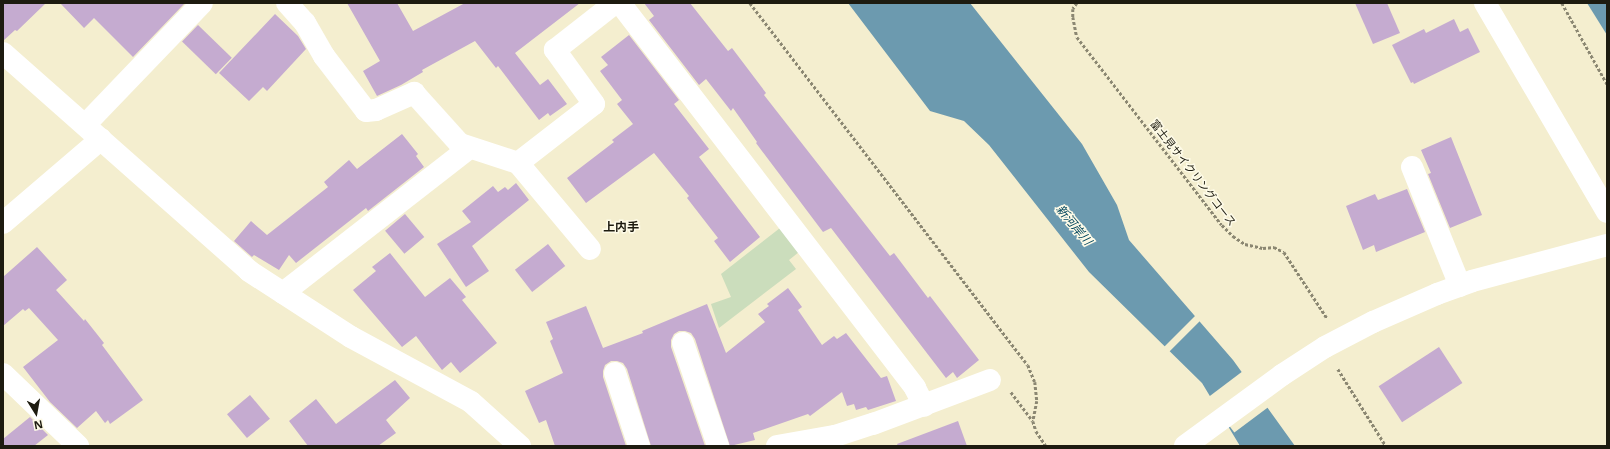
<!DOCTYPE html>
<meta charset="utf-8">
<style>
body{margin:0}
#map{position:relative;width:1610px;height:449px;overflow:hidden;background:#f4eecf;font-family:"Noto Sans","Noto Sans JP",sans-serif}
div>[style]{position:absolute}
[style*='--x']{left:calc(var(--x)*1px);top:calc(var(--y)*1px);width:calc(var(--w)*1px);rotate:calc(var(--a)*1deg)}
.green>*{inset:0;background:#cbddbc}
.water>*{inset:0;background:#6c9aaf}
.pier>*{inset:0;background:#f4eecf;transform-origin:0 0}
.building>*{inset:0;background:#c5abd0;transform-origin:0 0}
.path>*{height:2.5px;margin-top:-1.25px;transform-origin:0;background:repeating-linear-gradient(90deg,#8b8772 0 3px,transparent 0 5px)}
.minor>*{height:22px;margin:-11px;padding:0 11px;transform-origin:11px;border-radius:11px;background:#fff}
span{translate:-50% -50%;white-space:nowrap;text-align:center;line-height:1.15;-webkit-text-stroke:3px #fefbe8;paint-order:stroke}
.street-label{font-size:11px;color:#1d1b10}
.water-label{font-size:12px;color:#03465d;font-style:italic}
.neighbourhood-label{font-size:12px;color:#1d1b10;font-weight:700}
.frame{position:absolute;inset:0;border:4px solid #1d1b10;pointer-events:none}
.north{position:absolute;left:16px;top:393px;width:40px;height:40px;-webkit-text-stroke:3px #fefbe8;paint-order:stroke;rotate:169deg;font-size:11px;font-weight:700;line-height:16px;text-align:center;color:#1d1b10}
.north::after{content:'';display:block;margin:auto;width:14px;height:18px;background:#1d1b10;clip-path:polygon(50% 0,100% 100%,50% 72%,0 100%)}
</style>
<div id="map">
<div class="green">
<i style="clip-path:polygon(780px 228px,799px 252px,789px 260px,796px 269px,719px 328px,711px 304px,731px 297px,721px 274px)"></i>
</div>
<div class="water">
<i style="clip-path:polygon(848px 3px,970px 3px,1082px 144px,1117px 205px,1129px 240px,1233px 360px,1295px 446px,1240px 446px,1202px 383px,1089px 272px,989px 145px,964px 121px,930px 111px)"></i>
<i style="clip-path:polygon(1587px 3px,1607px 3px,1607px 35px)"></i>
</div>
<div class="pier">
<i style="left:1196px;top:315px;width:7px;height:47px;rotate:45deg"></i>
<i style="left:1243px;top:371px;width:44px;height:44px;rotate:53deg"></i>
</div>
<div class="building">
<i style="clip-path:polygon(3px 3px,46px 3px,17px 31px,15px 30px,3px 41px)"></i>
<i style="clip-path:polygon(60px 3px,185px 3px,133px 57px,94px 18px,84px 28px)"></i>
<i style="clip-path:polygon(347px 3px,397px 3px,413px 31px,465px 3px,580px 3px,515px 53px,540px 85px,548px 79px,567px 104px,550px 116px,548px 113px,539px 120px,498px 66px,496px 68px,475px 41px,422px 70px,423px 72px,401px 85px,377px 96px,363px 71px,380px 61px)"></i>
<i style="clip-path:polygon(644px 3px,690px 3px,728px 51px,732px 48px,766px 93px,764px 95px,890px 256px,894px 253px,928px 298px,930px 296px,979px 360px,957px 378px,953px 372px,946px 378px,831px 228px,823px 232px,756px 143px,757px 142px,733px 108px,731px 111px,706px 79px,699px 85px,649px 20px,654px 16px)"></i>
<i style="clip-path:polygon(1355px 3px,1387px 3px,1400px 33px,1373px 44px)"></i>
<i style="clip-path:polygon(275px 14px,298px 36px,306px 49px,267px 91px,263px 87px,249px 101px,219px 73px)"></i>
<i style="clip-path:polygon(1454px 19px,1460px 32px,1468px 28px,1480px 52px,1414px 84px,1413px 82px,1411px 83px,1392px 45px,1424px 29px,1426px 33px)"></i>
<i style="left:198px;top:25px;width:47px;height:23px;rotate:44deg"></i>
<i style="clip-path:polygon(629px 35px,679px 100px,674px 104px,709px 149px,699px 157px,760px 237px,730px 262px,714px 241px,718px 238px,687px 198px,689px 196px,654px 153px,586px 203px,567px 178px,614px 142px,612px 140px,633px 124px,617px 104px,622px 100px,600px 71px,608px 65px,601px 57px)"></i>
<i style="clip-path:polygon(402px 134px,418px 154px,416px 156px,424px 167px,368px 211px,366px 208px,296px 263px,289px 255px,279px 270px,254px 255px,252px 257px,234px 241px,251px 221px,267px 235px,328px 187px,324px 182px,349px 160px,357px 169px)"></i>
<i style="clip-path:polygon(1451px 137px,1482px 215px,1450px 228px,1428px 174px,1431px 173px,1421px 150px)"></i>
<i style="clip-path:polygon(516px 183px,529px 200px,472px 246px,489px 271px,466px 287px,437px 244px,471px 222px,462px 211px,493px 186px,498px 192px,505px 187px,508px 190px)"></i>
<i style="clip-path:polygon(1407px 189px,1425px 232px,1376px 252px,1374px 245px,1363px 250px,1346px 206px,1375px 194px,1378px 200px)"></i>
<i style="left:405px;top:214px;width:30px;height:26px;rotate:50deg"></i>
<i style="left:548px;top:244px;width:28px;height:42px;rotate:52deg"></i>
<i style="clip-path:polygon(37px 247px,67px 280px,56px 290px,84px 321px,85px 319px,104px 343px,102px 345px,143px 400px,110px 424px,108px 420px,105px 423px,96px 411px,77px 428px,50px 402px,23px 367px,58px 340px,29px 308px,25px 311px,23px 309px,3px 326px,3px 277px)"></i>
<i style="clip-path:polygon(390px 253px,425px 297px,450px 278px,466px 297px,462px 300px,497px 343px,460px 373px,451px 362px,442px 370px,416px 336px,402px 347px,353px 290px,376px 271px,372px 267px)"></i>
<i style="clip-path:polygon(788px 288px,802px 307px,798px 310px,822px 345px,834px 336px,837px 339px,846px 333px,881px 378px,887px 376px,896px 401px,868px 410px,866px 407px,856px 410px,854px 404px,847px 406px,842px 392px,810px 416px,808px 414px,753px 433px,755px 440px,730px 446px,695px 339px,691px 333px,685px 331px,679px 331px,674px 334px,671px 340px,671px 347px,705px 446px,651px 446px,627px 369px,623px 363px,617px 361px,611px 361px,605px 365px,603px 371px,603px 377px,626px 446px,555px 446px,546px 420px,539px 423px,525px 391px,563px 373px,550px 341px,553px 339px,546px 322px,586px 306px,603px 348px,643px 333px,642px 331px,707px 304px,726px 353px,765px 322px,758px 314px,769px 306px,767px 304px)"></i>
<i style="left:1439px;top:347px;width:43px;height:72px;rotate:57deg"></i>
<i style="clip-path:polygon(395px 380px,410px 398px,386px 420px,396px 433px,378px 446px,308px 446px,289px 421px,316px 399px,336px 424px)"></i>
<i style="left:250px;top:395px;width:31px;height:30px;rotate:50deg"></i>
<i style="clip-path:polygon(30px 417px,48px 435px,34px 446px,3px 446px,3px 439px)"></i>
<i style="clip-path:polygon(958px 421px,967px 446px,898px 446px,897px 444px)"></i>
</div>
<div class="path">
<i style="--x:750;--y:3;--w:456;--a:52.5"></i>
<i style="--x:1028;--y:365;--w:18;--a:68"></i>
<i style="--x:1035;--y:382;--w:19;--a:84"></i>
<i style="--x:1037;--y:401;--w:20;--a:101"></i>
<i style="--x:1033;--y:421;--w:10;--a:73"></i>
<i style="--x:1036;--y:431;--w:18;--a:56"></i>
<i style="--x:1077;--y:3;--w:7;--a:124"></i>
<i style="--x:1073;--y:9;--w:8;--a:90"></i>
<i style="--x:1073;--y:17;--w:20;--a:79"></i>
<i style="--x:1077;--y:37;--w:237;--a:52.4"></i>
<i style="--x:1222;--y:225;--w:16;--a:45"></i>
<i style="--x:1233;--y:236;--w:14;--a:34"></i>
<i style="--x:1245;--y:244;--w:18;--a:13"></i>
<i style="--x:1263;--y:248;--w:11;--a:-5"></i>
<i style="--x:1274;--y:247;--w:11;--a:27"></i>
<i style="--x:1284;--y:252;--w:79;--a:56.9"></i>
<i style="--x:1562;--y:3;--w:93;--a:60.9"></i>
<i style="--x:1338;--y:369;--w:91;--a:58.1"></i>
<i style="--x:1011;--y:392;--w:36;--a:53"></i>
</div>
<div class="minor">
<i style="--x:287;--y:3;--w:27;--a:48"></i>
<i style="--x:305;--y:23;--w:38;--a:60"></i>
<i style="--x:324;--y:56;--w:69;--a:52.6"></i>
<i style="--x:366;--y:111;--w:10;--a:-6"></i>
<i style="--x:376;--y:110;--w:42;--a:-24.1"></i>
<i style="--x:414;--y:93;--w:69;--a:48"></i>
<i style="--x:460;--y:144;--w:61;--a:18.1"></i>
<i style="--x:518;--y:163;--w:112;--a:50.1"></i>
<i style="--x:620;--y:3;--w:485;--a:52.5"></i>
<i style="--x:915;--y:388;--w:20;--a:63"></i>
<i style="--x:1485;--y:3;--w:242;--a:59.7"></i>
<i style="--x:3;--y:53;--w:329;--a:41.5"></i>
<i style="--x:249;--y:271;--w:121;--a:32.9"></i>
<i style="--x:351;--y:337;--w:136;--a:28.4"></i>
<i style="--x:471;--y:402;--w:66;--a:41.9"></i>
<i style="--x:85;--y:125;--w:169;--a:-46.2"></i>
<i style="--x:518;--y:163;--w:96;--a:-37.8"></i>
<i style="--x:594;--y:104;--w:67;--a:-125.8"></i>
<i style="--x:555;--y:50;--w:76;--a:-38.1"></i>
<i style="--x:1412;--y:167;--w:128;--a:68"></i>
<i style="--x:3;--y:223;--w:129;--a:-40.6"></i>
<i style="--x:283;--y:293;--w:236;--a:-37.9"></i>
<i style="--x:683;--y:343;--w:109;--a:71.2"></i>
<i style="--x:615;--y:373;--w:77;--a:71.8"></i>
<i style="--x:3;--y:374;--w:104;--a:43.8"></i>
<i style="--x:777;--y:446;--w:59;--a:-9.8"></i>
<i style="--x:835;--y:436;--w:40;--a:-18"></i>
<i style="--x:873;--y:424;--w:125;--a:-20.6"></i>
<i style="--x:1185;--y:446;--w:120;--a:-36.2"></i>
<i style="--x:1282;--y:375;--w:51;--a:-33.1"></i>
<i style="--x:1325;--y:347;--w:54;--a:-27.5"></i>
<i style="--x:1373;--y:322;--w:70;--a:-23.6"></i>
<i style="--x:1437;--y:294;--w:37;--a:-20"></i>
<i style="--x:1472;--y:281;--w:140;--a:-14.9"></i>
</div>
<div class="street-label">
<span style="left:1193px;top:173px;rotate:52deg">富士見サイクリングコース</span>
</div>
<div class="water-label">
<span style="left:1074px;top:225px;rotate:50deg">新河岸川</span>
</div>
<div class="neighbourhood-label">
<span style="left:621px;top:227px">上内手</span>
</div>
<div class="frame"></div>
<div class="north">N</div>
</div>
